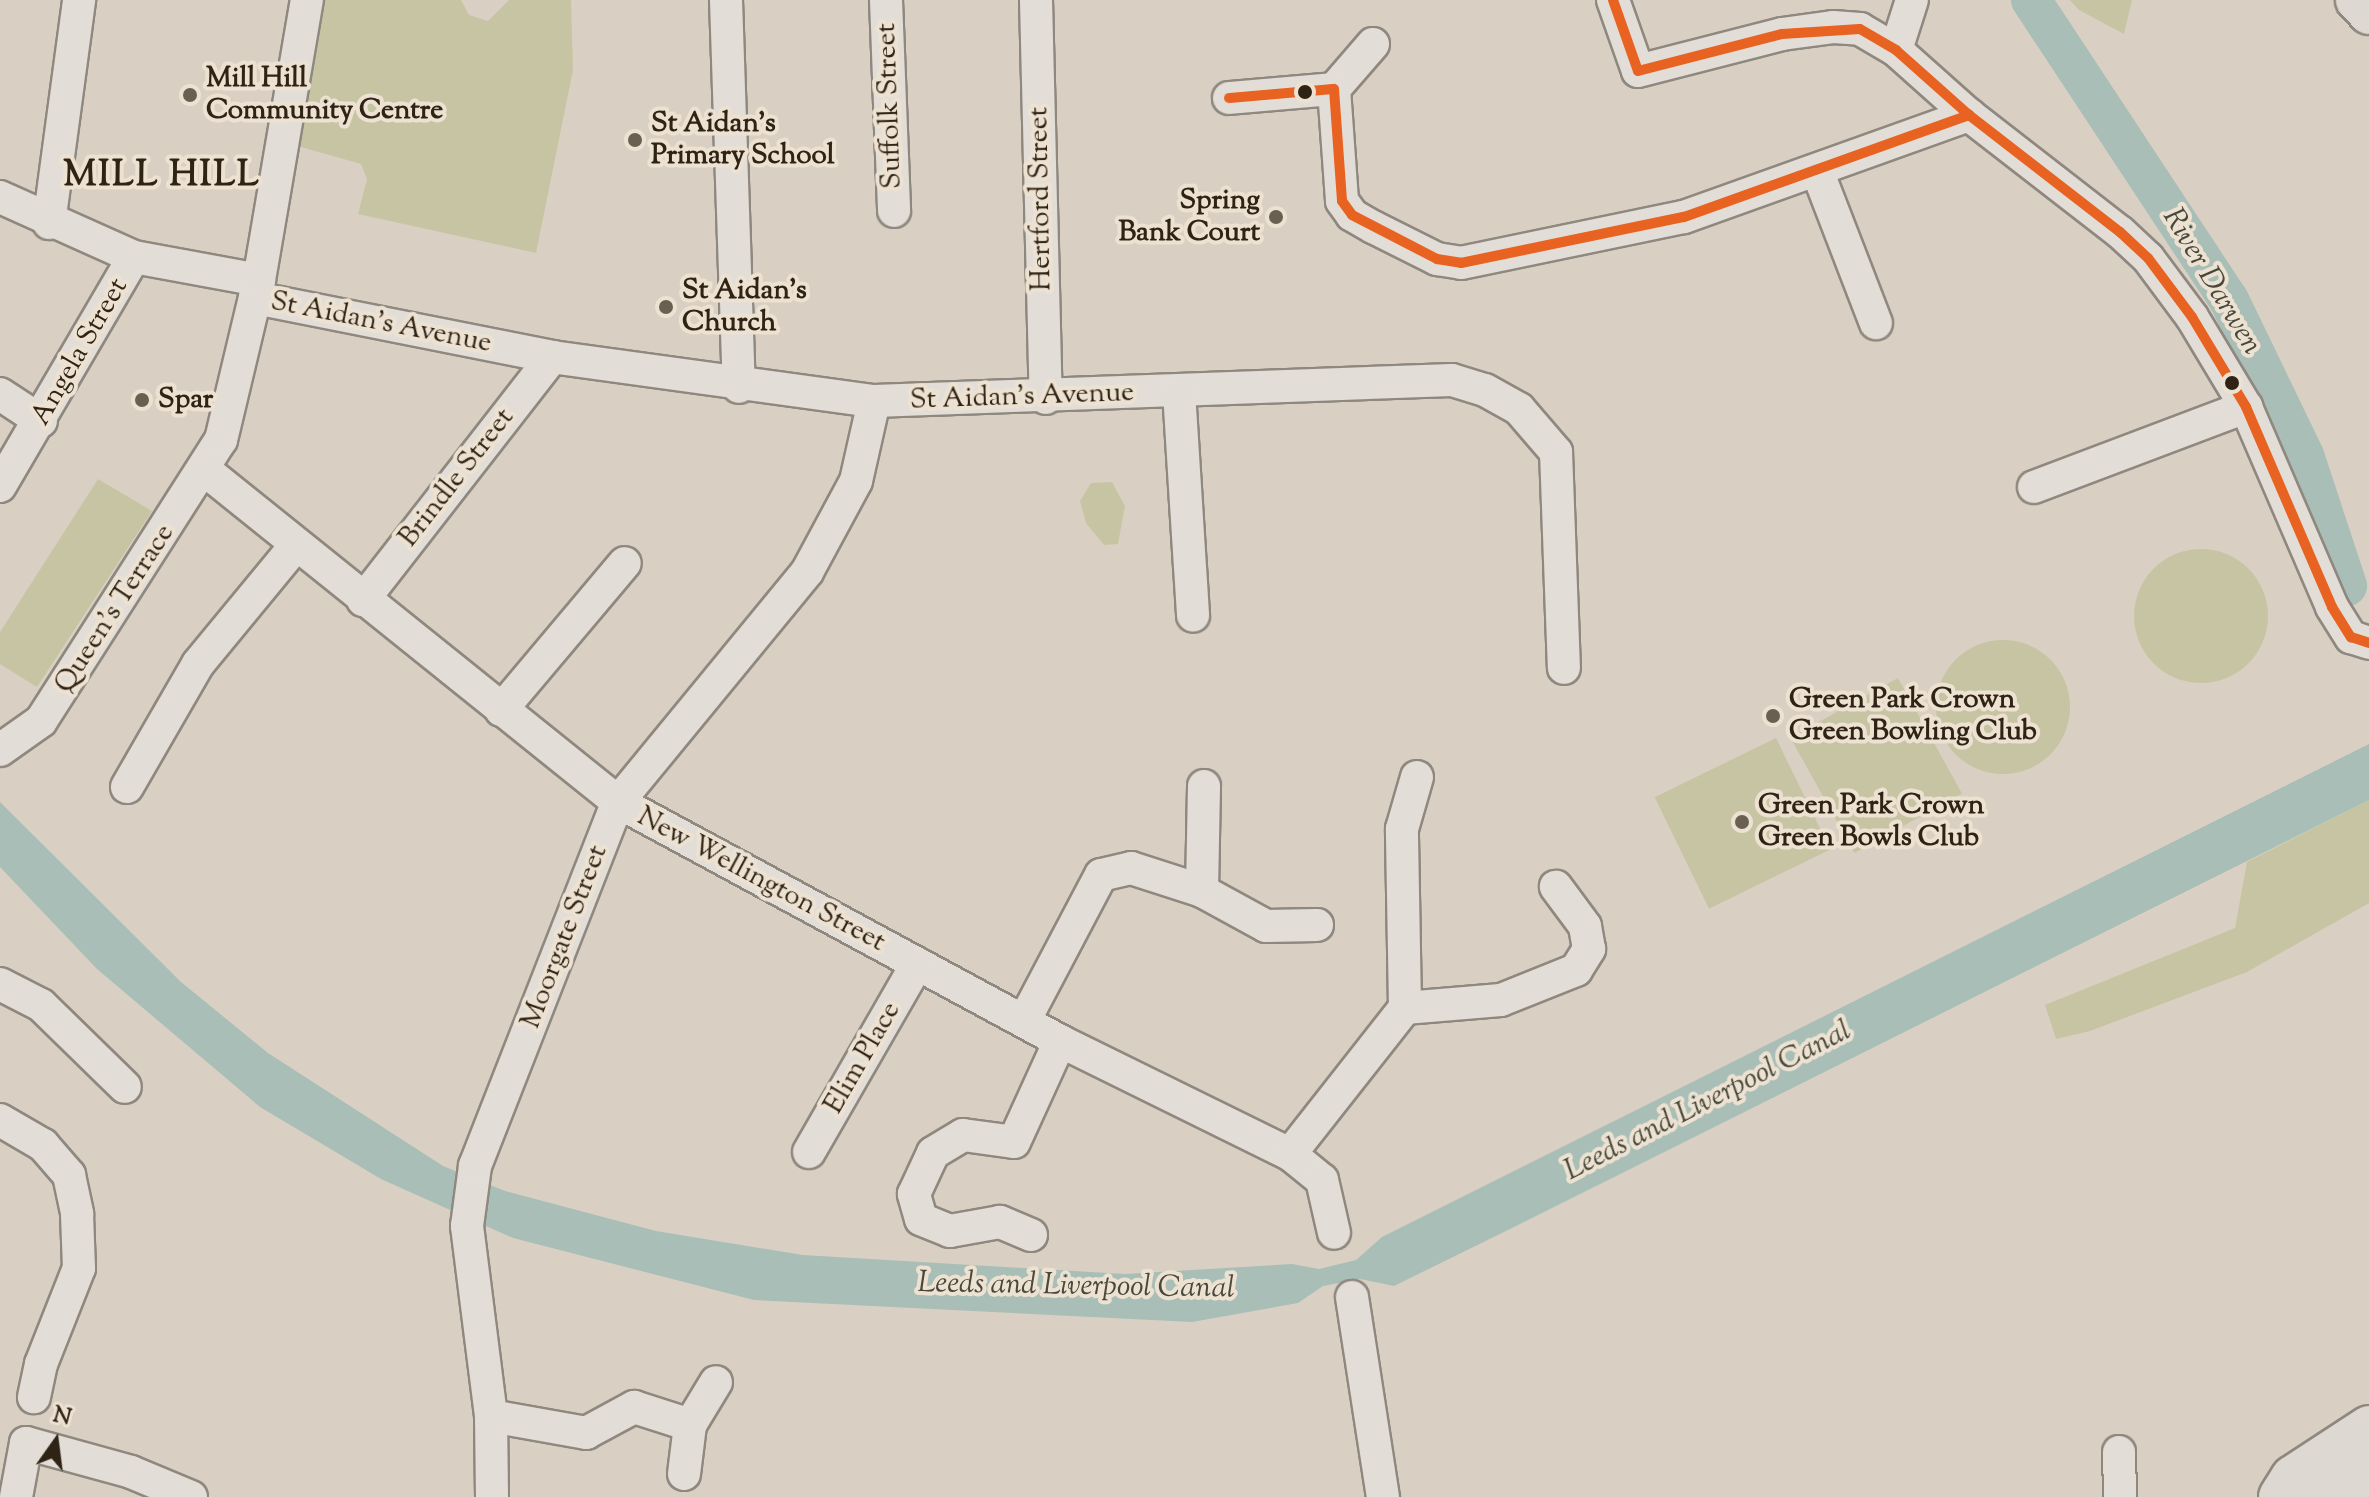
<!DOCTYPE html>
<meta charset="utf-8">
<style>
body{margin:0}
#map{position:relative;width:2369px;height:1497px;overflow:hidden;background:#d9d0c3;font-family:"Sorts Mill Goudy",serif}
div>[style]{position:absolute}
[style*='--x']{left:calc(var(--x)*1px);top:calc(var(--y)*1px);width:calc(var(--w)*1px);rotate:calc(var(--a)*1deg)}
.green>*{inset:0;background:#c7c4a4;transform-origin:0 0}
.round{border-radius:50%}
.water>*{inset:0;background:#a9beb6}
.river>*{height:40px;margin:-20px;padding:0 20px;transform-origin:20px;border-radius:20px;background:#a9beb6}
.roads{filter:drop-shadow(2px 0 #8f887f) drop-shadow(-2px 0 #8f887f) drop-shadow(0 2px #8f887f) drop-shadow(0 -2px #8f887f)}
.minor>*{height:32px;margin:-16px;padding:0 16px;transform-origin:16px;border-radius:16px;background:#e2ded7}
.major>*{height:40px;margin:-20px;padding:0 20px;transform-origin:20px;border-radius:20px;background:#ddd8d1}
.highway>*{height:44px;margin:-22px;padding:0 22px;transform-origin:22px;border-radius:22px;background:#ddd8d1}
.bus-1>*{height:10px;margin:-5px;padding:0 5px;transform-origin:5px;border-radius:5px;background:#e86221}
.dots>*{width:22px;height:22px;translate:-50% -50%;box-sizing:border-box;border:4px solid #ede2d2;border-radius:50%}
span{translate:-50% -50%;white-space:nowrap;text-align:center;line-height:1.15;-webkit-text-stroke:8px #ede2d2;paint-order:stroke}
.poi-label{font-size:28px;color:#2f2315;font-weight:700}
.left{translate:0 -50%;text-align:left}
.right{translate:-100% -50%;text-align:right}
.street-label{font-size:28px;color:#2f2315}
.water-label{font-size:30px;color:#48483c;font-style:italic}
.district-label{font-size:36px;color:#2f2315;font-weight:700;letter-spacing:2px}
.north{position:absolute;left:16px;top:1401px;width:80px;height:80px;-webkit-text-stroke:6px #ede2d2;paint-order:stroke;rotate:14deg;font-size:22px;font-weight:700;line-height:32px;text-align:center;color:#2f2315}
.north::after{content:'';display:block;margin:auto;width:28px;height:36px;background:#2f2315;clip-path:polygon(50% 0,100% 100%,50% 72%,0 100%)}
</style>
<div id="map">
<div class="green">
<i style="clip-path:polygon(314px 0,461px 0,469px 15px,488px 21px,509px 0,571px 0,573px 70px,536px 253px,358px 214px,367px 179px,361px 164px,287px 143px)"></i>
<i style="clip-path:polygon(2070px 0,2132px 0,2124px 34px,2079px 10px)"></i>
<i style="clip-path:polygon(98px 479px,152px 511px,37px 687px,0 664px,0 632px)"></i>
<i style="clip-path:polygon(1112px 482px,1125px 506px,1118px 544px,1104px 545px,1086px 523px,1080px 501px,1091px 483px)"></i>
<i class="round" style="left:2134px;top:549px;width:134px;height:134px"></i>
<i class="round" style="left:1936px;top:640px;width:134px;height:134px"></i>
<i style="left:1898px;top:678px;width:132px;height:123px;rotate:61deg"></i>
<i style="left:1776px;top:738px;width:124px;height:135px;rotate:64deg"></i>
<i style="clip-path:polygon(2369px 800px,2369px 903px,2247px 972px,2090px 1031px,2056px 1039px,2045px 1005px,2235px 928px,2247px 862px)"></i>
</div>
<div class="water">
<i style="clip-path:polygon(2369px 744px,2369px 800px,1510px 1229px,1394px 1286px,1360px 1279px,1323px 1286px,1298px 1303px,1192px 1322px,754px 1300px,513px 1238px,381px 1179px,260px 1107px,97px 969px,0 867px,0 802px,181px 982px,268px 1053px,443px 1166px,505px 1191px,656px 1231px,803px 1255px,1125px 1274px,1292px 1264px,1319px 1269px,1356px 1260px,1382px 1237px)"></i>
</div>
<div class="river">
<i style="--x:2031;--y:0;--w:359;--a:56.6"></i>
<i style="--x:2229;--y:300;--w:172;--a:64.2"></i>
<i style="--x:2304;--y:455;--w:138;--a:71.8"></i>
</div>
<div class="roads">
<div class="minor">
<i style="--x:726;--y:0;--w:387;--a:88.1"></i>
<i style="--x:886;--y:0;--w:211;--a:87.8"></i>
<i style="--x:1036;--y:0;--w:398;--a:88.6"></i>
<i style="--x:1613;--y:0;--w:75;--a:70.6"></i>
<i style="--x:1638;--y:71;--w:149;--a:-14.4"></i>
<i style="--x:1782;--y:34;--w:51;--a:-7.8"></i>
<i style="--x:1833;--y:27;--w:27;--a:4"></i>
<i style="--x:1860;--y:29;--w:42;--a:30.3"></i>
<i style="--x:1896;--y:50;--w:98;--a:41.7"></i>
<i style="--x:1969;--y:115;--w:191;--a:37.8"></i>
<i style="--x:2120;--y:232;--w:38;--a:43"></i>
<i style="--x:2148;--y:258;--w:74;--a:53.3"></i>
<i style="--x:2192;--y:317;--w:105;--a:59"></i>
<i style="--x:2246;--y:407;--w:218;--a:66.7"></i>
<i style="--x:2332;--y:607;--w:36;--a:58"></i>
<i style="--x:2351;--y:637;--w:19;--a:18"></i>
<i style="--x:1373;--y:44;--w:60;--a:130.9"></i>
<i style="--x:1334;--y:89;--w:112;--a:85.9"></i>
<i style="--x:1342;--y:201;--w:17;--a:54"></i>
<i style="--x:1352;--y:215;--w:24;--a:30"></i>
<i style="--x:1373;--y:227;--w:72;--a:26.6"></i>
<i style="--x:1437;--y:259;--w:24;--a:9"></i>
<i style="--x:1461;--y:263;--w:228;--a:-11.7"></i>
<i style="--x:1684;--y:217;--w:303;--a:-19.7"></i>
<i style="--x:1896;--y:50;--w:52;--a:-72.3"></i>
<i style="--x:1229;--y:98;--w:105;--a:-4.9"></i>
<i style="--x:1818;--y:173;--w:161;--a:68.9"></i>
<i style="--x:0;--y:197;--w:147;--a:24.1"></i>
<i style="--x:134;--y:257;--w:127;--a:10.4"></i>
<i style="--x:49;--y:223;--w:225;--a:-82.3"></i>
<i style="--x:255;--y:298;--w:303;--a:11.2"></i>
<i style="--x:552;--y:357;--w:325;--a:7.8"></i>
<i style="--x:874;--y:401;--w:578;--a:-2.08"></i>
<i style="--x:1452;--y:380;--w:34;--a:17"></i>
<i style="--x:1485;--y:390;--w:39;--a:29"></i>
<i style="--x:1519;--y:409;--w:57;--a:49.3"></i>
<i style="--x:1556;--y:452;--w:216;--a:87.9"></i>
<i style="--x:1179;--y:392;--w:224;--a:86.4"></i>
<i style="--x:0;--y:394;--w:49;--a:33.4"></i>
<i style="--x:206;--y:471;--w:528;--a:38.78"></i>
<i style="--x:618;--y:802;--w:502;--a:28.4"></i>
<i style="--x:1060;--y:1041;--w:256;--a:26.2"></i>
<i style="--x:1290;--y:1154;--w:41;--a:39.1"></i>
<i style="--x:1322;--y:1180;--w:54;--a:77.2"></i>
<i style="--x:0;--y:486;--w:265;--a:-59.7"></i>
<i style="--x:2034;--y:487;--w:227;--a:-20.7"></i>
<i style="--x:363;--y:600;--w:308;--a:-52.1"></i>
<i style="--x:501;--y:710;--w:192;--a:-49.9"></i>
<i style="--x:0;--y:750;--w:50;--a:-35.3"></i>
<i style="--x:41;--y:721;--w:334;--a:-57.4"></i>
<i style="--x:221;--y:440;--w:164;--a:-76.6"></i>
<i style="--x:259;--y:280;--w:284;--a:-80.3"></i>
<i style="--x:127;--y:787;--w:142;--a:-60"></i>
<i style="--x:198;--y:664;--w:154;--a:-50.5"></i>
<i style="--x:1202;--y:891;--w:105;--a:-88.9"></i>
<i style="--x:0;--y:984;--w:46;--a:27.1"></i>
<i style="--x:41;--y:1005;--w:117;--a:44.3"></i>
<i style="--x:1405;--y:1008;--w:96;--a:-4.8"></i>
<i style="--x:1501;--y:1000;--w:81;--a:-21.8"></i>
<i style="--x:1576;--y:970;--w:25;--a:-58"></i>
<i style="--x:1589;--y:949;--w:23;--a:-100"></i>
<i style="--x:1585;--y:926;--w:49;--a:-126.6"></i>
<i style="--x:1024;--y:1021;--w:165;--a:-62.2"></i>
<i style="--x:1101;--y:875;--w:31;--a:-13"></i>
<i style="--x:1131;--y:868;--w:75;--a:17.9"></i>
<i style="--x:1202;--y:891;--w:73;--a:28.7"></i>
<i style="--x:1266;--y:926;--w:51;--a:-1.1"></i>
<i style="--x:0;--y:1120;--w:50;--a:30.2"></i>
<i style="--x:43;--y:1145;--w:40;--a:49"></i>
<i style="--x:69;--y:1175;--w:40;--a:78"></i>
<i style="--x:77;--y:1214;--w:54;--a:87.9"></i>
<i style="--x:79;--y:1268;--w:103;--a:111.6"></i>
<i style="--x:41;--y:1364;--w:34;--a:102"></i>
<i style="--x:809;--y:1152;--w:217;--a:-60.1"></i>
<i style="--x:1290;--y:1154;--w:186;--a:-51.8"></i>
<i style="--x:1405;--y:1008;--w:179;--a:-91"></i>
<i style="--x:1402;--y:829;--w:54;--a:-73.9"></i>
<i style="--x:1031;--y:1235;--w:34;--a:-157"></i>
<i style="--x:1000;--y:1222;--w:51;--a:169.8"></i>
<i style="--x:950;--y:1231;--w:31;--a:-158"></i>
<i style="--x:921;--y:1219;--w:26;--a:-106"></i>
<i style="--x:914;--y:1194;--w:45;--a:-65.1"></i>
<i style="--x:933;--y:1153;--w:35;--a:-31"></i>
<i style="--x:963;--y:1135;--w:51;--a:7.8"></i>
<i style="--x:1014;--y:1142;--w:111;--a:-65.5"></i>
<i style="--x:1352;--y:1297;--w:202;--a:81.2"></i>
<i style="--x:491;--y:1416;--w:97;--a:10.1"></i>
<i style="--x:586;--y:1433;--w:55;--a:-28.4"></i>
<i style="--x:634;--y:1407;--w:59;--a:17.8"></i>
<i style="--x:2119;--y:1452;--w:45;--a:88.7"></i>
<i style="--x:684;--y:1474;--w:49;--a:-83"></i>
<i style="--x:690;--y:1425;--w:50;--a:-58.8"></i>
<i style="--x:16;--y:1497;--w:55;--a:-79.5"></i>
<i style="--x:26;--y:1443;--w:109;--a:15.4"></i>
<i style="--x:131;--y:1472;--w:65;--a:22.6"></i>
<i style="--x:492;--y:1497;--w:81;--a:-90.7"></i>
<i style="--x:491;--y:1416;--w:192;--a:-97.2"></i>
<i style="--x:467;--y:1226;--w:61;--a:-82.4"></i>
<i style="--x:475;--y:1166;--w:391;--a:-68.6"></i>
<i style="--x:618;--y:802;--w:298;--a:-50.6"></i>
<i style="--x:807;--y:572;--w:103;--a:-61.7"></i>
<i style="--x:856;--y:481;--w:82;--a:-77.3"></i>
</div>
<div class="major">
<i style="--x:2356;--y:0;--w:19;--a:47"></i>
</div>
<div class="highway">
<i style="--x:2281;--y:1497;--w:22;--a:-58"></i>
<i style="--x:2293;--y:1478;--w:91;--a:-33.3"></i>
<i style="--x:2325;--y:1497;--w:50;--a:-28.6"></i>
</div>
</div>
<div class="bus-1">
<i style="--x:1613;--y:0;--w:75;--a:70.6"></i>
<i style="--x:1638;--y:71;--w:149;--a:-14.4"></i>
<i style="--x:1782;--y:34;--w:78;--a:-3.7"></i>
<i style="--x:1860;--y:29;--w:42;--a:30.3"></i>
<i style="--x:1896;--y:50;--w:98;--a:41.7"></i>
<i style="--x:1969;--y:115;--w:191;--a:37.8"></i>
<i style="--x:2120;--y:232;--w:38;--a:43"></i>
<i style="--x:2148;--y:258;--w:74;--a:53.3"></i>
<i style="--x:2192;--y:317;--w:105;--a:59"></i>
<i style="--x:2246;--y:407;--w:218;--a:66.7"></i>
<i style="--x:2332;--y:607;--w:36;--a:58"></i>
<i style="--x:2351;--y:637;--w:19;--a:18"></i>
<i style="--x:1229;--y:98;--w:105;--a:-4.9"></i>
<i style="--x:1334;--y:89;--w:112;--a:85.9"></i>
<i style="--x:1342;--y:201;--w:17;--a:54"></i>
<i style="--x:1352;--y:215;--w:96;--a:27.4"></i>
<i style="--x:1437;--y:259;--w:24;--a:9"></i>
<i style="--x:1461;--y:263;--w:228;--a:-11.7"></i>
<i style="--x:1684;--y:217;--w:303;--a:-19.7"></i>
</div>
<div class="dots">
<i style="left:1305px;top:92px;background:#2f2315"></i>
<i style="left:190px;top:95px;background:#6a6052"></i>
<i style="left:635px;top:140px;background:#6a6052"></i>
<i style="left:1276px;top:217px;background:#6a6052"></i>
<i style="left:666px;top:307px;background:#6a6052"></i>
<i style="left:2232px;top:383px;background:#2f2315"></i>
<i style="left:142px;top:400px;background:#6a6052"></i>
<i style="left:1773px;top:716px;background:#6a6052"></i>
<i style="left:1742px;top:822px;background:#6a6052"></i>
</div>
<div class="poi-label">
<span class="left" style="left:206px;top:95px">Mill Hill<br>Community Centre</span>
<span class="left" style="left:651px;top:140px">St Aidan's<br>Primary School</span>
<span class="right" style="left:1260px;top:217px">Spring<br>Bank Court</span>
<span class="left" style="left:682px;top:307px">St Aidan’s<br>Church</span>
<span class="left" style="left:158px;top:400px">Spar</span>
<span class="left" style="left:1789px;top:716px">Green Park Crown<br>Green Bowling Club</span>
<span class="left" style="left:1758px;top:822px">Green Park Crown<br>Green Bowls Club</span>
</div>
<div class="street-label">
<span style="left:890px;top:106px;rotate:-92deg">Suffolk Street</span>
<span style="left:1041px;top:199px;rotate:-91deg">Hertford Street</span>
<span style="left:381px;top:323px;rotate:11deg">St Aidan's Avenue</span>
<span style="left:80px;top:352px;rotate:-60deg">Angela Street</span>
<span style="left:1022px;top:397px;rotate:-2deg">St Aidan's Avenue</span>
<span style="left:457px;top:478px;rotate:-52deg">Brindle Street</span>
<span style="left:115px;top:609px;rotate:-57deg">Queen's Terrace</span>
<span style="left:761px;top:880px;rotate:28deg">New Wellington Street</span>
<span style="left:565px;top:937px;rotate:-69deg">Moorgate Street</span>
<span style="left:863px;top:1058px;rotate:-60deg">Elim Place</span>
</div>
<div class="water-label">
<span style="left:2211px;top:282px;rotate:59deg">River Darwen</span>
<span style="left:1708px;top:1102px;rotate:-27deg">Leeds and Liverpool Canal</span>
<span style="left:1076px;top:1287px;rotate:1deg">Leeds and Liverpool Canal</span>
</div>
<div class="district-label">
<span style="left:162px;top:177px">MILL HILL</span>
</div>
<div class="north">N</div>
</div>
